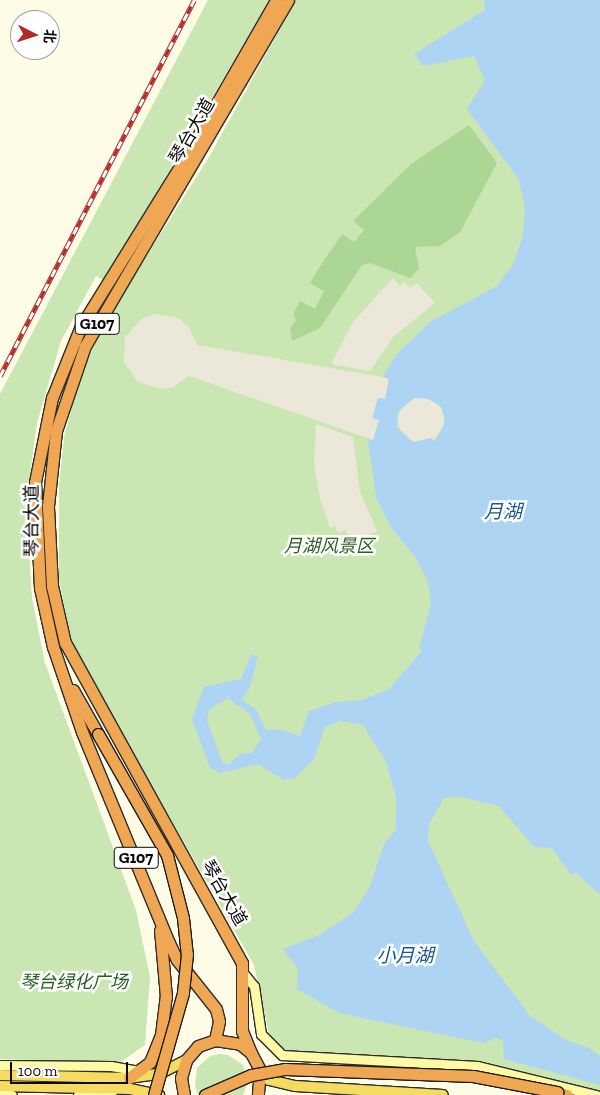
<!DOCTYPE html>
<meta charset="utf-8">
<style>
body{margin:0}
#map{position:relative;width:600px;height:1095px;overflow:hidden;background:#fefce7;font-family:"Zilla Slab","Noto Sans SC",serif}
div>[style]{position:absolute}
[style*='--x']{left:calc(var(--x)*1px);top:calc(var(--y)*1px);width:calc(var(--w)*1px);rotate:calc(var(--a)*1deg)}
.green>*{inset:0;background:#cae6b3}
.forest>*{inset:0;background:#acd693}
.plaza>*{inset:0;background:#ece8d9}
.round{border-radius:50%}
.water>*{inset:0;background:#aed4f4}
.roads{filter:drop-shadow(1px 0 #2c2c2c) drop-shadow(-1px 0 #2c2c2c) drop-shadow(0 1px #2c2c2c) drop-shadow(0 -1px #2c2c2c)}
.secondary>*{height:9px;margin:-4.5px;padding:0 4.5px;transform-origin:4.5px;border-radius:4.5px;background:#fdf9a4}
.primary>*{height:10px;margin:-5px;padding:0 5px;transform-origin:5px;border-radius:5px;background:#f5dc61}
.highway>*{height:11px;margin:-5.5px;padding:0 5.5px;transform-origin:5.5px;border-radius:5.5px;background:#f0a754}
.rail>*{height:4.5px;margin-top:-2.25px;transform-origin:0;background:repeating-linear-gradient(90deg,#fff 0 8px,#b42b27 0 16px);box-sizing:border-box;border-block:1px solid #b42b27}
.bridges{filter:drop-shadow(1px 0 #1b1b1b) drop-shadow(-1px 0 #1b1b1b) drop-shadow(0 1px #1b1b1b) drop-shadow(0 -1px #1b1b1b)}
.highway-bridge>*{height:11px;margin:-5.5px;padding:0 5.5px;transform-origin:5.5px;border-radius:5.5px;background:#f0a754}
span{translate:-50% -50%;white-space:nowrap;text-align:center;line-height:1.15;-webkit-text-stroke:5px #fff;paint-order:stroke}
.shield-label span{padding:1px 4px;background:#fff;border:1px solid;border-radius:4px;-webkit-text-stroke-width:0}
.shield-label{font-size:16px;color:#0a0a0a;font-weight:700}
.street-label{font-size:18px;color:#0a0a0a}
.park-label{font-size:18px;color:#265e1d;font-style:italic}
.water-label{font-size:19px;color:#195696;font-style:italic}
.north{position:absolute;left:10px;top:10px;width:50px;height:50px;box-sizing:border-box;background:#fff;border:1px solid #9d9d9d;border-radius:50%;rotate:95deg;font-size:14px;font-weight:700;line-height:20px;text-align:center;color:#0a0a0a}
.north::after{content:'';display:block;margin:auto;width:18px;height:22px;background:#b42b27;clip-path:polygon(50% 0,100% 100%,50% 72%,0 100%)}
.scale{position:absolute;left:10px;top:1062px;width:118px;height:22px;box-sizing:border-box;border:2px solid #0a0a0a;border-top:0;padding-left:6px;font-size:15px;line-height:18px;white-space:nowrap;color:#0a0a0a;-webkit-text-stroke:4px #fff;paint-order:stroke}
</style>
<div id="map">
<div class="green">
<i style="clip-path:polygon(208px 0,269px 0,105px 281px,96px 276px,61px 341px,37px 423px,26px 502px,32px 598px,45px 663px,136px 910px,150px 977px,145px 1045px,119px 1063px,0 1059px,0 394px)"></i>
<i style="clip-path:polygon(296px 0,600px 0,600px 1092px,486px 1064px,291px 1052px,277px 1046px,269px 1034px,254px 965px,79px 658px,70px 635px,59px 580px,59px 486px,64px 438px,79px 380px,102px 327px,209px 157px)"></i>
<i style="clip-path:polygon(219px 1054px,228px 1055px,243px 1065px,248px 1082px,243px 1095px,198px 1095px,195px 1086px,197px 1068px,210px 1056px)"></i>
</div>
<div class="forest">
<i style="clip-path:polygon(469px 125px,497px 163px,460px 232px,440px 246px,415px 247px,419px 269px,410px 278px,370px 263px,362px 265px,320px 328px,292px 341px,290px 328px,296px 321px,293px 314px,300px 301px,315px 309px,324px 291px,310px 283px,319px 268px,342px 234px,354px 242px,364px 230px,353px 221px,411px 164px)"></i>
</div>
<div class="plaza">
<i style="clip-path:polygon(393px 278px,400px 286px,405px 282px,410px 288px,417px 283px,435px 303px,394px 336px,370px 371px,331px 364px,353px 322px)"></i>
<i style="clip-path:polygon(154px 314px,178px 318px,188px 326px,197px 345px,389px 378px,385px 399px,378px 398px,373px 418px,379px 420px,373px 440px,189px 376px,173px 387px,161px 389px,138px 382px,124px 362px,125px 337px,142px 319px)"></i>
<i class="round" style="left:398px;top:397px;width:46px;height:46px"></i>
<i style="clip-path:polygon(316px 424px,353px 437px,360px 492px,377px 531px,336px 553px,333px 547px,349px 537px,345px 530px,338px 533px,335px 526px,330px 528px,320px 498px,314px 463px)"></i>
</div>
<div class="water">
<i style="clip-path:polygon(evenodd,484px 0,600px 0,600px 895px,575px 872px,571px 875px,552px 848px,534px 847px,499px 806px,457px 796px,444px 798px,429px 824px,428px 841px,474px 941px,530px 1016px,568px 1041px,589px 1048px,600px 1056px,600px 1085px,504px 1059px,503px 1041px,496px 1038px,483px 1043px,339px 1013px,297px 989px,298px 969px,283px 949px,319px 935px,354px 912px,370px 886px,384px 844px,396px 829px,396px 797px,386px 762px,363px 725px,341px 721px,325px 727px,314px 759px,294px 779px,282px 779px,258px 764px,220px 773px,210px 768px,192px 719px,204px 687px,241px 679px,251px 655px,258px 656px,250px 687px,242px 700px,256px 709px,266px 730px,282px 730px,300px 736px,309px 711px,336px 702px,362px 700px,389px 689px,422px 651px,419px 648px,431px 604px,428px 582px,416px 558px,390px 526px,376px 497px,368px 439px,373px 440px,379px 420px,372px 418px,378px 398px,385px 399px,389px 379px,383px 377px,396px 355px,430px 322px,497px 286px,513px 264px,523px 236px,525px 207px,518px 178px,467px 109px,485px 80px,474px 56px,423px 66px,414px 54px,485px 10px,484px 0,414px 398px,428px 399px,442px 407px,445px 423px,434px 442px,431px 438px,413px 442px,397px 427px,398px 412px,414px 398px,484px 0,228px 698px,250px 714px,261px 739px,251px 753px,240px 754px,228px 765px,222px 762px,207px 720px,209px 710px,228px 698px)"></i>
</div>
<div class="roads">
<div class="secondary">
<i style="--x:243;--y:973;--w:17;--a:50"></i>
<i style="--x:254;--y:986;--w:49;--a:81.7"></i>
<i style="--x:261;--y:1034;--w:30;--a:45"></i>
<i style="--x:282;--y:1055;--w:196;--a:3.2"></i>
<i style="--x:478;--y:1066;--w:122;--a:13.8"></i>
<i style="--x:0;--y:1065;--w:111;--a:0.5"></i>
<i style="--x:111;--y:1066;--w:27;--a:10"></i>
<i style="--x:0;--y:1094;--w:12;--a:5"></i>
<i style="--x:78;--y:1095;--w:35;--a:-7"></i>
</div>
<div class="primary">
<i style="--x:260;--y:1070;--w:13;--a:48"></i>
<i style="--x:269;--y:1080;--w:27;--a:13"></i>
<i style="--x:295;--y:1086;--w:148;--a:3.5"></i>
<i style="--x:0;--y:1075;--w:129;--a:1.3"></i>
<i style="--x:129;--y:1078;--w:30;--a:-8"></i>
<i style="--x:159;--y:1074;--w:30;--a:-27"></i>
<i style="--x:0;--y:1086;--w:130;--a:1.3"></i>
<i style="--x:130;--y:1089;--w:30;--a:12"></i>
</div>
<div class="highway">
<i style="--x:73;--y:690;--w:51;--a:60.4"></i>
<i style="--x:215;--y:1040;--w:19;--a:-78"></i>
<i style="--x:219;--y:1021;--w:12;--a:-104"></i>
<i style="--x:216;--y:1009;--w:63;--a:-128.5"></i>
<i style="--x:177;--y:960;--w:19;--a:-115"></i>
<i style="--x:169;--y:943;--w:228;--a:-112.4"></i>
<i style="--x:82;--y:732;--w:90;--a:-108.8"></i>
<i style="--x:53;--y:647;--w:60;--a:-102.4"></i>
<i style="--x:40;--y:588;--w:106;--a:-92.7"></i>
<i style="--x:35;--y:482;--w:86;--a:-78.6"></i>
<i style="--x:52;--y:398;--w:78;--a:-68.1"></i>
<i style="--x:81;--y:326;--w:201;--a:-58.2"></i>
<i style="--x:187;--y:155;--w:179;--a:-60.1"></i>
<i style="--x:251;--y:1053;--w:24;--a:-112"></i>
<i style="--x:242;--y:1031;--w:68;--a:-90"></i>
<i style="--x:242;--y:963;--w:366;--a:-118.9"></i>
<i style="--x:65;--y:643;--w:58;--a:-102.8"></i>
<i style="--x:52;--y:586;--w:80;--a:-92.9"></i>
<i style="--x:48;--y:506;--w:75;--a:-83.9"></i>
<i style="--x:56;--y:431;--w:90;--a:-71.2"></i>
<i style="--x:85;--y:346;--w:401;--a:-59.6"></i>
<i style="--x:129;--y:1078;--w:26;--a:-37"></i>
<i style="--x:150;--y:1062;--w:29;--a:-68"></i>
<i style="--x:161;--y:1035;--w:38;--a:-83"></i>
<i style="--x:166;--y:997;--w:67;--a:-95.1"></i>
<i style="--x:557;--y:1092;--w:10;--a:17"></i>
<i style="--x:184;--y:1095;--w:17;--a:-100"></i>
<i style="--x:181;--y:1078;--w:19;--a:-74"></i>
<i style="--x:186;--y:1060;--w:18;--a:-49"></i>
<i style="--x:198;--y:1046;--w:18;--a:-19"></i>
<i style="--x:215;--y:1040;--w:25;--a:9"></i>
<i style="--x:240;--y:1044;--w:14;--a:39"></i>
<i style="--x:251;--y:1053;--w:19;--a:62"></i>
<i style="--x:260;--y:1070;--w:25;--a:95"></i>
</div>
</div>
<div class="rail">
<i style="--x:0;--y:376;--w:423;--a:-62.7"></i>
</div>
<div class="bridges">
<div class="highway-bridge">
<i style="--x:98;--y:734;--w:139;--a:60.3"></i>
<i style="--x:167;--y:855;--w:65;--a:75.7"></i>
<i style="--x:183;--y:918;--w:36;--a:84"></i>
<i style="--x:187;--y:954;--w:39;--a:96"></i>
<i style="--x:183;--y:993;--w:106;--a:105.9"></i>
<i style="--x:205;--y:1095;--w:50;--a:-23.5"></i>
<i style="--x:251;--y:1075;--w:35;--a:-10"></i>
<i style="--x:285;--y:1069;--w:188;--a:2.1"></i>
<i style="--x:473;--y:1076;--w:86;--a:10.8"></i>
</div>
</div>
<div class="shield-label">
<span style="left:97px;top:324px">G107</span>
<span style="left:136px;top:858px">G107</span>
</div>
<div class="street-label">
<span style="left:192px;top:131px;rotate:-60deg">琴台大道</span>
<span style="left:32px;top:521px;rotate:-90deg">琴台大道</span>
<span style="left:224px;top:893px;rotate:60deg">琴台大道</span>
</div>
<div class="park-label">
<span style="left:329px;top:546px">月湖风景区</span>
<span style="left:74px;top:982px">琴台绿化广场</span>
</div>
<div class="water-label">
<span style="left:503px;top:512px">月湖</span>
<span style="left:405px;top:956px">小月湖</span>
</div>
<div class="north">北</div>
<div class="scale">100 m</div>
</div>
